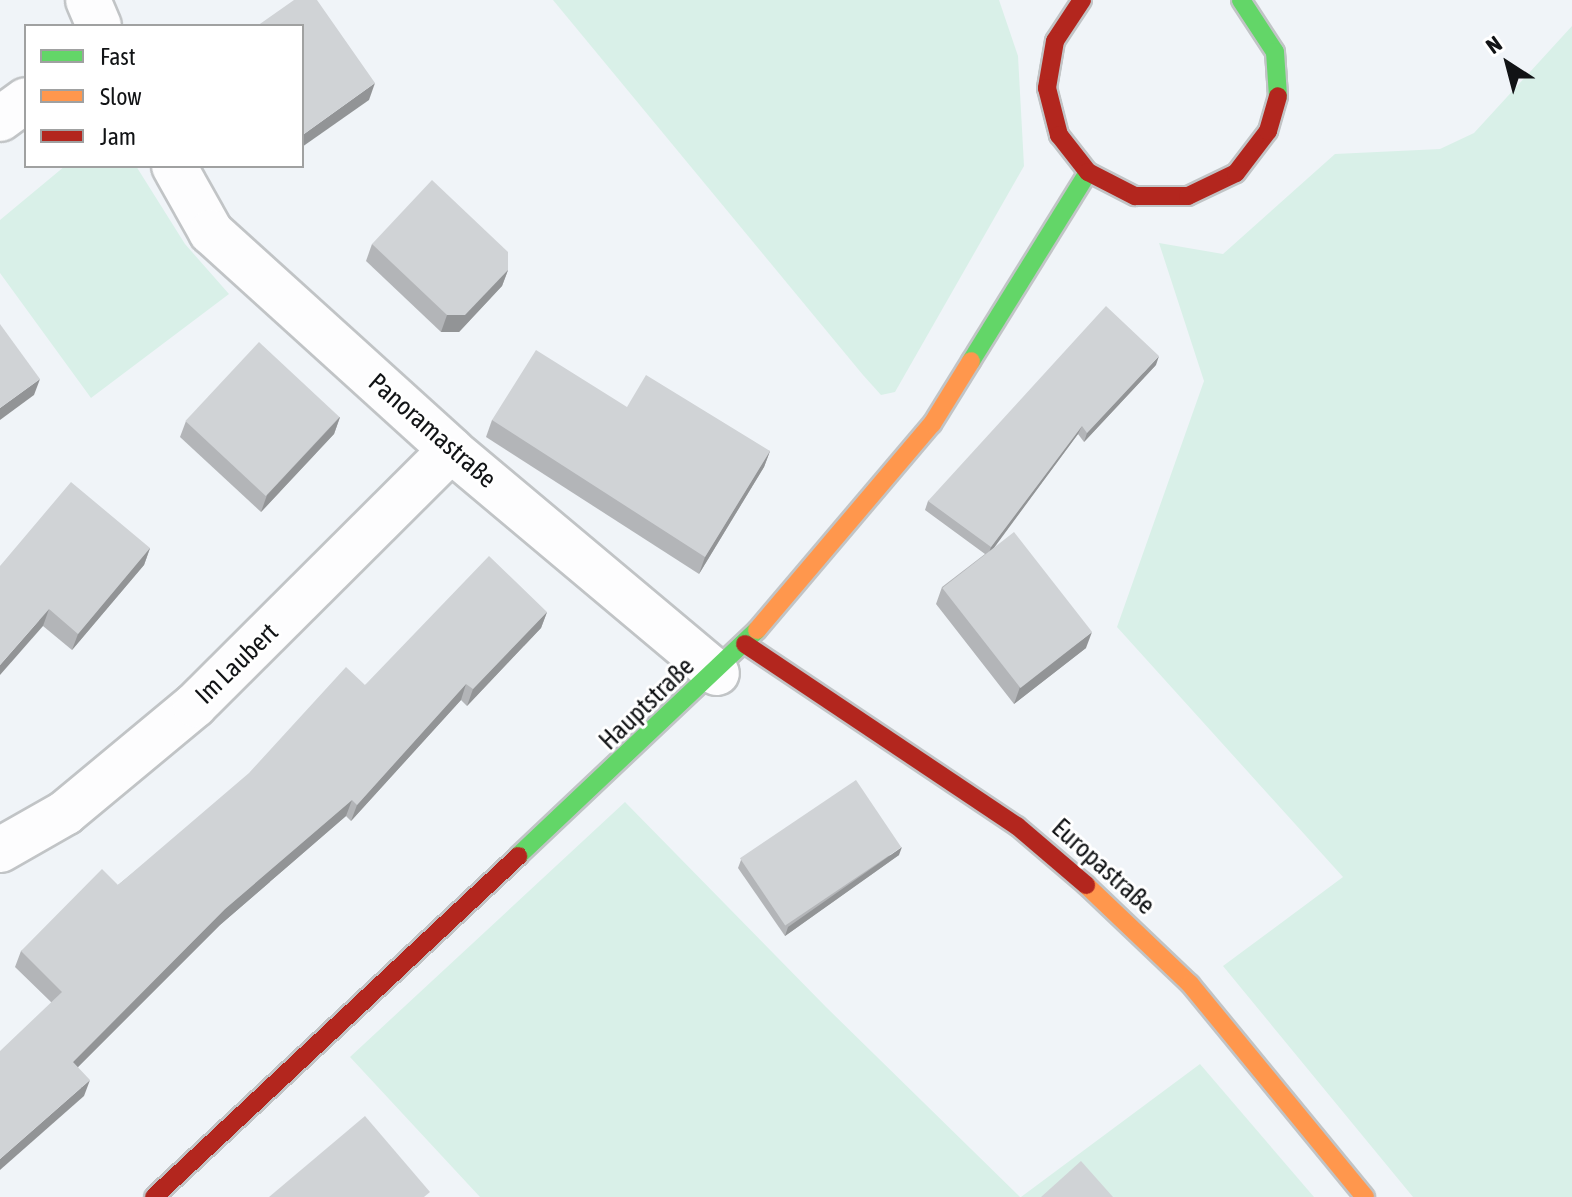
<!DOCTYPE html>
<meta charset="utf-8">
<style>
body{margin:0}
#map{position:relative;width:1572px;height:1197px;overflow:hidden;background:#f0f4f8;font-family:"Asap Condensed",sans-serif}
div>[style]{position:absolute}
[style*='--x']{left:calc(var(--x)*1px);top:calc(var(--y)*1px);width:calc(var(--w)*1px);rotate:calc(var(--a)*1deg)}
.green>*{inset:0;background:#d9f0e8}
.roads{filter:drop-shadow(2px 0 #c1c4c6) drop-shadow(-2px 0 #c1c4c6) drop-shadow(0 2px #c1c4c6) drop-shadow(0 -2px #c1c4c6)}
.street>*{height:44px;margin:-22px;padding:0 22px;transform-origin:22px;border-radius:22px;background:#fdfdfe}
.fast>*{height:18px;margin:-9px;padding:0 9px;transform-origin:9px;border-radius:9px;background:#63d668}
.slow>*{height:18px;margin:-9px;padding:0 9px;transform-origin:9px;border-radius:9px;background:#ff974d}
.jam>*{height:18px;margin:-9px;padding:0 9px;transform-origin:9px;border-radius:9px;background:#b3261e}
.wall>*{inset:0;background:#b3b5b8}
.shaded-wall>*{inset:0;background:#929496}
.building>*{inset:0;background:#d0d3d6;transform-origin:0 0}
span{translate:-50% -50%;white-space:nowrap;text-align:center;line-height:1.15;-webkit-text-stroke:6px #fff;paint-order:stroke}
.street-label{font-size:26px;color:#111315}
.legend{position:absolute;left:24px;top:24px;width:280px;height:144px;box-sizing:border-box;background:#fff;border:2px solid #a0a1a1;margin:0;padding:10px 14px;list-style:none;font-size:24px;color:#111315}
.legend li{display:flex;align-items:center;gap:16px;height:40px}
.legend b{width:40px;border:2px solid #a0a1a1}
.north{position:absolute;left:1468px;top:24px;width:80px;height:80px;-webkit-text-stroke:6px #fff;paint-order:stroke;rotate:324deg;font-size:22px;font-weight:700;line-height:32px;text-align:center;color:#111315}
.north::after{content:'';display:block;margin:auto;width:28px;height:36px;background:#111315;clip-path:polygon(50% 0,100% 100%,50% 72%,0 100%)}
</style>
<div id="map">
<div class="green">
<i style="clip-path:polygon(553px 0,999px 0,1018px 56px,1024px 166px,895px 392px,881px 395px,863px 375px)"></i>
<i style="clip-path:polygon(1572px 26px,1572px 1197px,1413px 1197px,1223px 966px,1343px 877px,1117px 627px,1204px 381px,1159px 243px,1223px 254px,1335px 154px,1440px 149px,1474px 133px)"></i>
<i style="clip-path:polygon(65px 166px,136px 166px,185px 244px,229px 294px,91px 398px,0 273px,0 220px)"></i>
<i style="clip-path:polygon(625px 802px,826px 1007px,1020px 1197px,480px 1197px,350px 1057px)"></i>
<i style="clip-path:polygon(1200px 1064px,1314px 1197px,1021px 1197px)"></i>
</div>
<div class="roads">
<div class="street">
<i style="--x:88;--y:0;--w:28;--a:67"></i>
<i style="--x:0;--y:119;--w:32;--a:-36"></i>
<i style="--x:174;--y:166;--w:76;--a:60.7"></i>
<i style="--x:211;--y:232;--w:324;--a:42.2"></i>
<i style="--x:451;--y:450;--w:347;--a:40"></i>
<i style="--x:0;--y:850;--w:75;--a:-29.6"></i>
<i style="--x:65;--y:813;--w:169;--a:-39.7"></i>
<i style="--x:195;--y:705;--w:361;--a:-44.9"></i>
</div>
<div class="fast">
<i style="--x:1241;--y:0;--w:62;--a:56.8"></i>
<i style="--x:1275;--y:52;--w:44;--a:86.1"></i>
<i style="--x:971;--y:361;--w:222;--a:-58.2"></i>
<i style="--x:518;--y:856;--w:329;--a:-43.4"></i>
</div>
<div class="slow">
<i style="--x:757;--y:630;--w:270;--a:-49.7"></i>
<i style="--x:932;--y:424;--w:74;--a:-58.2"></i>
<i style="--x:1086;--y:885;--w:144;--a:43.6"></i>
<i style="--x:1190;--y:984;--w:276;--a:50.6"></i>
</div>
<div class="jam">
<i style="--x:1082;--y:0;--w:49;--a:123.4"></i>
<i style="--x:1055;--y:41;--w:48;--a:99.7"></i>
<i style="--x:1047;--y:88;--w:49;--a:75.7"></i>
<i style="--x:1059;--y:135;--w:47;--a:51.9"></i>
<i style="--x:1088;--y:172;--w:53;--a:27.1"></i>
<i style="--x:1135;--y:196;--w:53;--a:0"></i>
<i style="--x:1188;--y:196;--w:53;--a:-25.6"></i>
<i style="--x:1236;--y:173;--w:53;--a:-52.7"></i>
<i style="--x:1268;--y:131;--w:36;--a:-74"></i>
<i style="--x:745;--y:644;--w:327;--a:33.8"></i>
<i style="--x:1017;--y:826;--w:91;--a:40.5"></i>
<i style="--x:154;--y:1197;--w:499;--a:-43.1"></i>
</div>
</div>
<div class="wall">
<i style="clip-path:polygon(372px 244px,508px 270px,502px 286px,459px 332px,441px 332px,366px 261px)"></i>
<i style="clip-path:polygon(1156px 365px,1084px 442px,1078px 434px,994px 547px,1086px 648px,1014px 704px,936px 604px,942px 587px,985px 554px,925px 510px,928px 501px)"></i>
<i style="clip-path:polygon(627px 407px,770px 451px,764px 467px,699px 574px,486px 437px,492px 420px)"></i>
<i style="clip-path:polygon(340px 417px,334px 434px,261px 512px,180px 437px,186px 421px)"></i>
<i style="clip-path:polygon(150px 548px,144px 565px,72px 650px,43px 626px,0 566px)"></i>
<i style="clip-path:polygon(547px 612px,541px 628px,467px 706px,461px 700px,351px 821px,346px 816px,220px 925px,78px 1067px,84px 1096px,51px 1002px,15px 967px,21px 951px,118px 885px,365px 685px)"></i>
<i style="clip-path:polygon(899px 855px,785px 936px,738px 868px,741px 860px)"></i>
</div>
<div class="shaded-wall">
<i style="clip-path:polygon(375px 83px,369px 100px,302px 147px,302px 139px,304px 134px)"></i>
<i style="clip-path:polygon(508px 270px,502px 286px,459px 332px,441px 332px,447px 315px)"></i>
<i style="clip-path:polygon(1159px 356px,1156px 365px,1084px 442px,1087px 433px)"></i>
<i style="clip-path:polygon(40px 379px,34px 395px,0 420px,0 408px)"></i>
<i style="clip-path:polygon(340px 417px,334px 434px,261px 512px,267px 495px)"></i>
<i style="clip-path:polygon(1082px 426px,1078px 434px,988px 556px,991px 547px)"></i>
<i style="clip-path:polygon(770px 451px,764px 467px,699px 574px,705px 557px)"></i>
<i style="clip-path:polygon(150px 548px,144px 565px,72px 650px,78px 634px)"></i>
<i style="clip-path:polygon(49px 609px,43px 626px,0 675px,0 665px)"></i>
<i style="clip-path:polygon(547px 612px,541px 628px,467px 706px,473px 689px)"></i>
<i style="clip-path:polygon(1092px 632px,1086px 648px,1014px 704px,1020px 687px)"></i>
<i style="clip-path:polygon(466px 684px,461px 700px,351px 821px,357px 805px)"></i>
<i style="clip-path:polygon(352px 800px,346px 816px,220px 925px,67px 1078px,73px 1062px,225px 909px)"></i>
<i style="clip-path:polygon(902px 847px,899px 855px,785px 936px,788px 927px)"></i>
<i style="clip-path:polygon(90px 1080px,84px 1096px,0 1170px,0 1159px)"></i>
</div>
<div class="building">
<i style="clip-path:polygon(294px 0,317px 0,375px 83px,304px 134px,302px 131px,302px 26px,257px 26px)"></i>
<i style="clip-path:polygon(432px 180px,508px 252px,508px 270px,465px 315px,447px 315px,372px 244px)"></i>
<i style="clip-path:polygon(1106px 306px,1159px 356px,1087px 433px,1082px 426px,991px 547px,928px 501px)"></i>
<i style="clip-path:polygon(0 324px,40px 379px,0 408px)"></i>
<i style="left:259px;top:342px;width:110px;height:108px;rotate:43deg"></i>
<i style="clip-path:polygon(536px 350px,627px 407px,646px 375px,770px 451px,705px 557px,492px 420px)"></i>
<i style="clip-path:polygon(71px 482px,150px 548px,78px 634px,49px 609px,0 665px,0 566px)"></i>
<i style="left:1014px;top:532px;width:127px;height:91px;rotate:52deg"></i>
<i style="clip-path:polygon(489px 556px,547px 612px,473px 689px,466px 684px,357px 805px,352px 800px,225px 909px,73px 1062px,90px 1080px,0 1159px,0 1051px,62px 992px,21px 951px,102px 869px,118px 885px,249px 773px,346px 667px,365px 685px)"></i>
<i style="left:856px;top:780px;width:81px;height:140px;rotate:56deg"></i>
<i style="clip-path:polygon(365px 1116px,430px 1192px,424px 1197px,269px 1197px)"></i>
<i style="clip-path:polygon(1081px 1161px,1113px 1197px,1041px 1197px)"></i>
</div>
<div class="street-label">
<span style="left:432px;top:431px;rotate:41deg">Panoramastraße</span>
<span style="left:237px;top:664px;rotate:-44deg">Im Laubert</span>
<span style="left:647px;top:704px;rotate:-44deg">Hauptstraße</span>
<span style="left:1103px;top:867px;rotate:42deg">Europastraße</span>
</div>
<ul class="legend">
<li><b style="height:10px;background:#63d668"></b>Fast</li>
<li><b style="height:10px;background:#ff974d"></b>Slow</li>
<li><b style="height:10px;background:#b3261e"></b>Jam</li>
</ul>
<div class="north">N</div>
</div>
